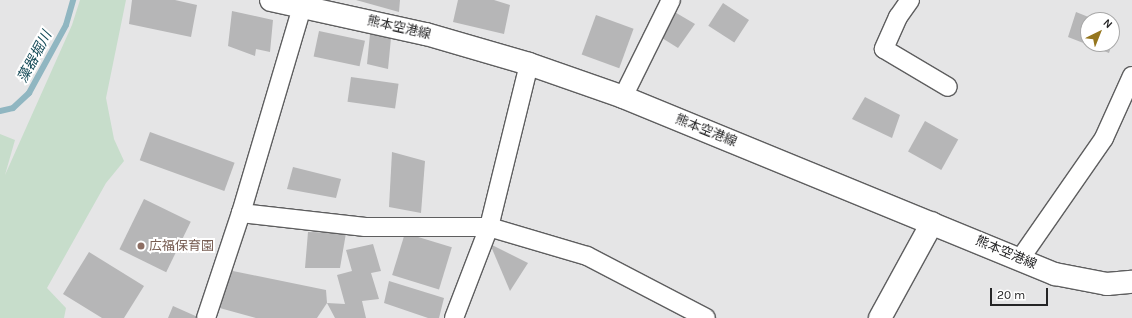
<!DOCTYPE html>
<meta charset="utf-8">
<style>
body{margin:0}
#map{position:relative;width:1132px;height:318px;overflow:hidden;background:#e5e5e6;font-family:Karla,"Noto Sans JP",sans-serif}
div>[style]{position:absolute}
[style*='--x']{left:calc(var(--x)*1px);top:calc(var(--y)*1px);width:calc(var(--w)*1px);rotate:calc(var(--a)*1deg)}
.green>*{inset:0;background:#c7ddcb}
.stream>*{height:6px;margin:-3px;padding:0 3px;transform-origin:3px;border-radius:3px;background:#90b6c1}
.building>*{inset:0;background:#b6b6b7;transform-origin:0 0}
.roads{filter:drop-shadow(1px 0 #5e5e5f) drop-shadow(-1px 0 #5e5e5f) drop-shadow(0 1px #5e5e5f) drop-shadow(0 -1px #5e5e5f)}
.minor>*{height:18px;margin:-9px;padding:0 9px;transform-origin:9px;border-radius:9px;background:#fff}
.tertiary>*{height:22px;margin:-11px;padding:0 11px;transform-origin:11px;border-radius:11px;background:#fff}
.secondary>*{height:22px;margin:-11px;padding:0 11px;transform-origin:11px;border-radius:11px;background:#fff}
.dots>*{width:11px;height:11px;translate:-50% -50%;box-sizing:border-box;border:2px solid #fff;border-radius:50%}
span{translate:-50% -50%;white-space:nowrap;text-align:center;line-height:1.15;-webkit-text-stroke:4px #fff;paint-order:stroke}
.street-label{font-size:13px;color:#252526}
.education-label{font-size:13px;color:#785e54}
.left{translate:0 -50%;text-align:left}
.water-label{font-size:14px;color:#144a57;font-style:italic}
.north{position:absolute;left:1080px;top:12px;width:40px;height:40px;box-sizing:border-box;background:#fff;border:1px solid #a8a8a8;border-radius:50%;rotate:43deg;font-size:11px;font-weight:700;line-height:16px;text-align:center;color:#252526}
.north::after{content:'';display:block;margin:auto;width:14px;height:18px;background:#95761e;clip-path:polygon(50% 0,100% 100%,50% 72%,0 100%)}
.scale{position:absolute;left:990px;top:288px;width:58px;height:18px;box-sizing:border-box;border:2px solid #252526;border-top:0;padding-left:5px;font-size:12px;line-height:14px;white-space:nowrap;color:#252526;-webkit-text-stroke:3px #fff;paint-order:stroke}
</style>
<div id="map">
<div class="green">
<i style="clip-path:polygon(80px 0,126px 0,106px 98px,114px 139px,124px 161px,106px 183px,47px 288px,66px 308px,64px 318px,0 318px,0 134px,15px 140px,5px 175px,72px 25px)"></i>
</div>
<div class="stream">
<i style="--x:0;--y:111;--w:13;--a:-13"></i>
<i style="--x:13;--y:108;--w:22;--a:-43"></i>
<i style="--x:29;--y:93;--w:77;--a:-61.4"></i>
<i style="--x:66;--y:25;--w:26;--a:-74"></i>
</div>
<div class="building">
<i style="clip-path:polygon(132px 0,175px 0,197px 5px,191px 37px,129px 24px)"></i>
<i style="clip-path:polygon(356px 0,400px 0,399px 12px)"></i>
<i style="clip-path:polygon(458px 0,494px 0,510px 5px,504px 34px,453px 22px)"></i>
<i style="left:723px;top:3px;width:31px;height:27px;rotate:33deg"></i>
<i style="clip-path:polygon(232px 11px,273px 20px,270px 52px,256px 49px,255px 56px,228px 46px)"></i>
<i style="clip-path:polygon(673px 11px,695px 24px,678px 48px,654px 33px)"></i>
<i style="clip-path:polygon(1076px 12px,1096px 20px,1088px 20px,1088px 44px,1112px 44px,1109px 53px,1068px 37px)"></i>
<i style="left:596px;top:15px;width:40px;height:42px;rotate:20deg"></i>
<i style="clip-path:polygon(1112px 27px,1116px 28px,1112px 41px)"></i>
<i style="left:319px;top:31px;width:47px;height:26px;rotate:12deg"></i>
<i style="clip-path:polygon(370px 34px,391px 38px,388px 69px,367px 64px)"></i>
<i style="left:351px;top:77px;width:48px;height:25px;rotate:8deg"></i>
<i style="clip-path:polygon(865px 97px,900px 115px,892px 138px,852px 119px)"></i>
<i style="left:925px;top:121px;width:38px;height:35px;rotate:29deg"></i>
<i style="left:150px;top:132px;width:90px;height:30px;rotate:20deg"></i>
<i style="clip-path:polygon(392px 152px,425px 161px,421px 213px,389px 207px)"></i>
<i style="clip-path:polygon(293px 167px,341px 179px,336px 198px,287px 189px)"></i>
<i style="left:144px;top:199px;width:52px;height:56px;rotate:26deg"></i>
<i style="clip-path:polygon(308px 232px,346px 233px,340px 268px,305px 268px)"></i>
<i style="left:405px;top:233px;width:49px;height:44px;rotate:17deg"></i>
<i style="clip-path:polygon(373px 244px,381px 271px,371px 273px,379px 299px,362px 301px,366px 318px,335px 318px,327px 303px,345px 304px,337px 275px,352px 271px,346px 250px)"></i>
<i style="clip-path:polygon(490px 244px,528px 263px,510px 291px)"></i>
<i style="clip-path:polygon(89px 252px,144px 286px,124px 318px,102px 318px,63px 294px)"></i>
<i style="clip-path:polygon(228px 270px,326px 290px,327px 303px,317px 318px,256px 318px,216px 307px)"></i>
<i style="clip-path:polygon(389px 281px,444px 298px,439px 318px,428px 318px,384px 303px)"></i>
<i style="clip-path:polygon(173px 306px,200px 318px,168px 318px)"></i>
</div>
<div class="roads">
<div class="minor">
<i style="--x:910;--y:0;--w:21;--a:125"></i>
<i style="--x:898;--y:17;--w:35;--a:114"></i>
<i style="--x:884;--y:49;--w:74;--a:30.7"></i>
<i style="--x:623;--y:97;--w:108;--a:-63.7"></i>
<i style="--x:241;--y:213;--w:125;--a:6.4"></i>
<i style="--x:365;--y:227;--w:124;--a:0"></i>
<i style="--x:489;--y:227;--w:102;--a:16.5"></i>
<i style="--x:587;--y:256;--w:134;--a:27.5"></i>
<i style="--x:1020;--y:259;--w:147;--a:-55.2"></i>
<i style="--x:1104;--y:138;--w:68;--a:-65.7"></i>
<i style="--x:206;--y:318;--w:111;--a:-71.6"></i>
<i style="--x:241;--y:213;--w:215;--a:-73.5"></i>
<i style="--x:454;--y:318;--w:97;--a:-69"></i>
<i style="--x:489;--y:227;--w:168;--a:-76.2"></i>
</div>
<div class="tertiary">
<i style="--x:880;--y:318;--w:108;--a:-61.3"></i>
</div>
<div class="secondary">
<i style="--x:271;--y:0;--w:159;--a:12.4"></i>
<i style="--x:426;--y:34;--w:107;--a:16.2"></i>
<i style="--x:529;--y:64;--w:100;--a:19.3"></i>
<i style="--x:623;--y:97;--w:467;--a:22.3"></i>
<i style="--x:1055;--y:274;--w:53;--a:10.9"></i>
<i style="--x:1107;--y:284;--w:25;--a:-5"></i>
</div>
</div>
<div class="dots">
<i style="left:141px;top:246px;background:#8d6e63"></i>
</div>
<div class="street-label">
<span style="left:399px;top:28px;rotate:13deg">熊本空港線</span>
<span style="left:706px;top:131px;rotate:22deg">熊本空港線</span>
<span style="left:1006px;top:253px;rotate:23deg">熊本空港線</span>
</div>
<div class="education-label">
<span class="left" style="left:149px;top:246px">広福保育園</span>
</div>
<div class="water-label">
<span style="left:35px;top:57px;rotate:-62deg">藻器堀川</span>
</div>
<div class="north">N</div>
<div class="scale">20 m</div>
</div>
